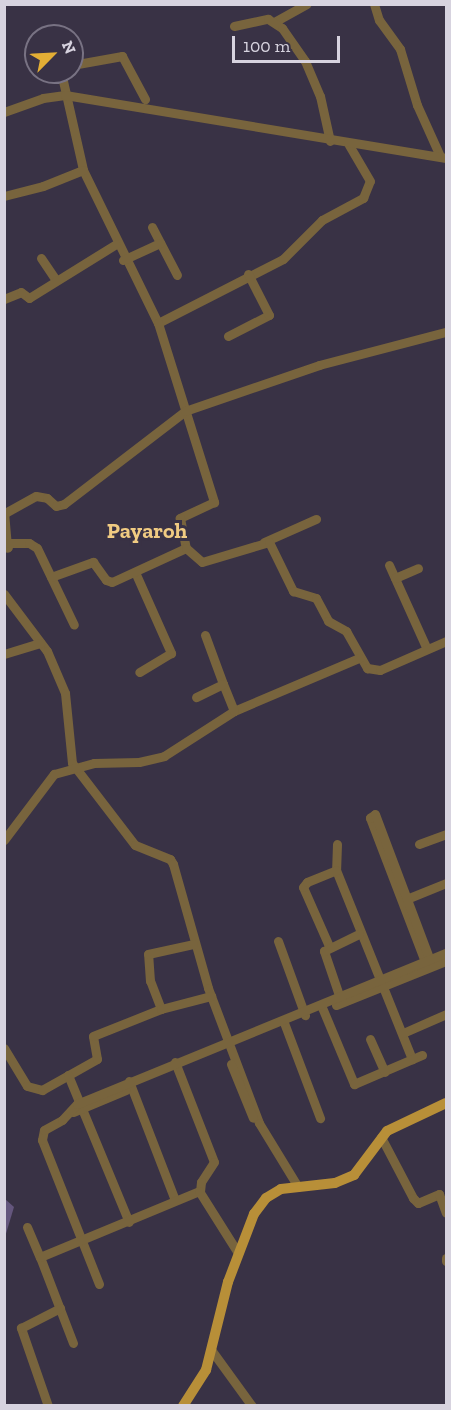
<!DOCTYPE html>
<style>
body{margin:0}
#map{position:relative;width:451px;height:1410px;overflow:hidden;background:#393245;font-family:"Zilla Slab",serif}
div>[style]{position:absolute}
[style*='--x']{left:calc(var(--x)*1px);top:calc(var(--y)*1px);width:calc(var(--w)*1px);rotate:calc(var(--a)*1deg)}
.green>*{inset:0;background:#64567d}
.minor>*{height:9px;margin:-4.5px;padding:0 4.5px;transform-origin:4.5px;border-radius:4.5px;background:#78643d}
.major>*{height:10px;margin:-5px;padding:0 5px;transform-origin:5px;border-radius:5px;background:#b88f38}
span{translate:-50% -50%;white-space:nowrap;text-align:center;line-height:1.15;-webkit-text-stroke:6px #393245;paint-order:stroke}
.quarter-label{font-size:22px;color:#f0cb82;font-weight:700}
.frame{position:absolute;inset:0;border:6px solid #d7d3df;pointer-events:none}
.north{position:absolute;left:24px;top:24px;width:60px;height:60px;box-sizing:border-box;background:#393245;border:2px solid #787283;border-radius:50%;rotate:66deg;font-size:16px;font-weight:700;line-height:24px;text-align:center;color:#d7d3df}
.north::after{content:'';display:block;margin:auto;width:21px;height:27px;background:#e3ae35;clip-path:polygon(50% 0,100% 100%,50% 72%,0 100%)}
.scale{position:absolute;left:232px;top:36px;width:108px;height:27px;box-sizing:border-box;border:3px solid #d7d3df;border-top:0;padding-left:8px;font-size:18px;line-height:21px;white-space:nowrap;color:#d7d3df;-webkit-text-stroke:4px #393245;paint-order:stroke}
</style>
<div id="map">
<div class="green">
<i style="clip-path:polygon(5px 1199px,14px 1207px,5px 1237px)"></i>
</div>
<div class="minor">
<i style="--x:374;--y:4;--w:17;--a:73"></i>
<i style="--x:379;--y:20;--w:36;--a:54"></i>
<i style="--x:400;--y:49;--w:59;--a:73.1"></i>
<i style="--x:417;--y:105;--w:56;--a:65.7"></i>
<i style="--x:276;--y:21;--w:35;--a:-29"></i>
<i style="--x:234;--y:26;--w:35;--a:-12"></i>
<i style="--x:268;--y:19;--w:17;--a:33"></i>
<i style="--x:282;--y:28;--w:40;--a:55.1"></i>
<i style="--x:305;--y:61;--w:38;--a:67"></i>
<i style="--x:320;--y:96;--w:46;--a:77.5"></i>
<i style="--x:72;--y:65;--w:51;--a:-10.2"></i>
<i style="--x:122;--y:56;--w:49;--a:61.9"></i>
<i style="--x:61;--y:72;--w:100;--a:77.3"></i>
<i style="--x:83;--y:170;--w:170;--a:63.9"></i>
<i style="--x:158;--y:323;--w:140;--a:-27.1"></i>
<i style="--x:283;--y:259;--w:55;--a:-45"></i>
<i style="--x:322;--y:220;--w:47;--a:-28.2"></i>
<i style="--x:363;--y:198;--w:18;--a:-68"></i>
<i style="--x:370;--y:181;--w:42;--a:-120.3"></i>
<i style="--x:4;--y:112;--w:41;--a:-19.7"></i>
<i style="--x:43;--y:98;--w:22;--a:-8"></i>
<i style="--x:65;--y:95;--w:386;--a:9.4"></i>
<i style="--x:4;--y:196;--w:40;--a:-14.4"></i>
<i style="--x:43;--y:186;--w:43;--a:-21.8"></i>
<i style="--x:152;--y:227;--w:54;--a:62.5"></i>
<i style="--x:41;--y:258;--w:27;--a:56"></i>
<i style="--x:123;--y:260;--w:41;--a:-24.7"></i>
<i style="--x:4;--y:299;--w:18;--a:-22"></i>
<i style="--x:21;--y:292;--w:10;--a:37"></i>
<i style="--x:29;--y:298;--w:102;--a:-31.8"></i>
<i style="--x:158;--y:323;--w:188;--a:72.6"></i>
<i style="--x:214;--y:502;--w:38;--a:155"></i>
<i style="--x:180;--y:518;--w:31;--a:79"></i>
<i style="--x:228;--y:336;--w:46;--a:-27.1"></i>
<i style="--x:269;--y:315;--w:46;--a:-117.1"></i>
<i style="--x:4;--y:512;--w:36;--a:85"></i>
<i style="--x:5;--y:513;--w:35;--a:-29"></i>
<i style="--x:36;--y:496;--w:11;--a:10"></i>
<i style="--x:47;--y:498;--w:12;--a:42"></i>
<i style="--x:56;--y:506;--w:8;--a:-14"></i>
<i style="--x:64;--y:504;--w:153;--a:-37.5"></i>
<i style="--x:185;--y:411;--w:142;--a:-18.9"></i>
<i style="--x:319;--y:365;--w:131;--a:-14.6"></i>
<i style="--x:264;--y:542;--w:57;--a:-23.9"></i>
<i style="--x:8;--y:547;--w:4;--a:-90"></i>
<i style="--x:8;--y:543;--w:21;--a:0"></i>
<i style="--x:29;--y:543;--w:9;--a:32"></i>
<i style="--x:37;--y:548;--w:85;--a:64.3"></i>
<i style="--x:389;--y:565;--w:92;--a:65.7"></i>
<i style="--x:135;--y:572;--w:89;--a:66"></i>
<i style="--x:171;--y:653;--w:37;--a:149"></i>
<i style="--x:51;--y:577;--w:45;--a:-19.7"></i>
<i style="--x:93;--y:562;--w:22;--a:54"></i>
<i style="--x:106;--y:580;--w:6;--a:18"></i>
<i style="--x:112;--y:582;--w:81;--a:-24.7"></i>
<i style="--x:186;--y:548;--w:21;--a:41"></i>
<i style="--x:202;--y:562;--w:70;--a:-16.6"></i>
<i style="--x:269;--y:542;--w:55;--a:63.9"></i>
<i style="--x:293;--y:591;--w:24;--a:17"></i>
<i style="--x:316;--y:598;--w:26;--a:62"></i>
<i style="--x:328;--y:621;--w:21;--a:29"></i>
<i style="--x:346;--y:631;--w:43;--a:60.4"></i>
<i style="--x:367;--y:668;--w:13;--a:9"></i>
<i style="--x:380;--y:670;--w:72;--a:-23.7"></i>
<i style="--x:395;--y:578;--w:25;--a:-23"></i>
<i style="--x:4;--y:594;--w:71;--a:53"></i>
<i style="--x:47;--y:651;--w:46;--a:66.8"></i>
<i style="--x:65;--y:693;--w:70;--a:84.3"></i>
<i style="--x:72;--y:763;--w:103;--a:52.5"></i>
<i style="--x:135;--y:845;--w:38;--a:22"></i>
<i style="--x:170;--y:859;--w:6;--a:59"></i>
<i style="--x:173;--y:864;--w:129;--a:74.2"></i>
<i style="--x:208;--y:988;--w:144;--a:69.3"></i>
<i style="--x:259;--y:1123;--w:75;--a:58.6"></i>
<i style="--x:205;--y:635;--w:52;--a:69.8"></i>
<i style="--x:4;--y:654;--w:38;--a:-17"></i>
<i style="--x:234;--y:711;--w:136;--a:-23"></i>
<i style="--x:4;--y:840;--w:83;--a:-52.9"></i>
<i style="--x:54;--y:774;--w:41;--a:-15.4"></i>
<i style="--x:94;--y:763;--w:45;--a:-1.3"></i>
<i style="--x:139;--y:762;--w:26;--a:-13"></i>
<i style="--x:164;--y:756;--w:83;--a:-32.7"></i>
<i style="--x:234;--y:711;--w:29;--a:-112"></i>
<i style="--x:223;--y:684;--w:30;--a:154"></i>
<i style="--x:337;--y:844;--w:26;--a:92"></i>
<i style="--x:336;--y:870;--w:204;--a:68.1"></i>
<i style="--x:419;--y:844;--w:29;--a:-20"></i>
<i style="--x:404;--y:900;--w:45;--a:-22"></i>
<i style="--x:278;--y:941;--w:79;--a:70"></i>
<i style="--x:329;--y:946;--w:64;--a:-113.8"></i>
<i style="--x:303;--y:887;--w:6;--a:-51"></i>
<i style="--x:307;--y:882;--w:31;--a:-22"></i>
<i style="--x:427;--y:967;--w:160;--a:-110.9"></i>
<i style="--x:370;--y:818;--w:6;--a:-39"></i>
<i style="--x:375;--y:814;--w:159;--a:69.4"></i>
<i style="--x:341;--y:1001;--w:53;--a:-108.8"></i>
<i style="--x:324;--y:951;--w:39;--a:-26"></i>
<i style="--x:321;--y:1005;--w:86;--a:67.3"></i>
<i style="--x:354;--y:1084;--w:74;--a:-23.1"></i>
<i style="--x:336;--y:1005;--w:118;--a:-21.8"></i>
<i style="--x:161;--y:1009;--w:30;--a:-111"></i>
<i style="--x:150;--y:981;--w:27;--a:-94"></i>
<i style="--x:148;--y:954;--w:46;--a:-12.5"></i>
<i style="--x:283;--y:1020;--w:105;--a:69.3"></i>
<i style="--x:403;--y:1033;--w:47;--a:-23.8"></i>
<i style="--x:370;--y:1039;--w:36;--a:66"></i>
<i style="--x:4;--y:1048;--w:44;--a:58.8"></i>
<i style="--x:27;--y:1086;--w:16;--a:15"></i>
<i style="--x:42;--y:1090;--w:63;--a:-29.4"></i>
<i style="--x:97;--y:1059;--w:23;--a:-100"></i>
<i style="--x:93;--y:1036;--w:73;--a:-21.7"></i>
<i style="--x:161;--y:1009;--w:52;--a:-14.6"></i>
<i style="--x:175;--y:1062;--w:107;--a:68.7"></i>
<i style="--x:214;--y:1162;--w:24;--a:123"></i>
<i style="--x:201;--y:1182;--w:10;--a:96"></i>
<i style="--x:231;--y:1064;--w:58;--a:67.8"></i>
<i style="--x:68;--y:1075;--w:159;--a:67.5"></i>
<i style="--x:129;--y:1081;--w:128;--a:68.9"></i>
<i style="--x:73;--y:1112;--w:57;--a:-22.5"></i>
<i style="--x:381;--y:1137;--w:69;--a:62.3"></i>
<i style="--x:413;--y:1198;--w:7;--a:45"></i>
<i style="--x:418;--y:1203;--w:23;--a:-23"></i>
<i style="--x:439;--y:1194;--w:20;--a:70"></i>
<i style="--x:27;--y:1227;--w:33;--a:67"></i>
<i style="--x:446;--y:1258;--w:3;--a:90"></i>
<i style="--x:99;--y:1284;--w:155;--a:-111.6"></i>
<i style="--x:42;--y:1140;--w:10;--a:-79"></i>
<i style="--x:44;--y:1130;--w:21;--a:-29"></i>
<i style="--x:62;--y:1120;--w:22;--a:-47"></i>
<i style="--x:77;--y:1104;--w:399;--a:-22.3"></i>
<i style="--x:73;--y:1343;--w:92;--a:-111"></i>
<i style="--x:40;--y:1257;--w:172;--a:-22.5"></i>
<i style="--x:199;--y:1191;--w:73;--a:57.8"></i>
<i style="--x:212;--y:1351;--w:68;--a:54"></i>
<i style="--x:48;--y:1406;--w:83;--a:-109.1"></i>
<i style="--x:21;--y:1328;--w:44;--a:-27.1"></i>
</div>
<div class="major">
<i style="--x:183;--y:1406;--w:43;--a:-57.4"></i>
<i style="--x:206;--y:1370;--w:91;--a:-76"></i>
<i style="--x:228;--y:1282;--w:73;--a:-69.1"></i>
<i style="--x:254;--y:1214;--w:20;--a:-53"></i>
<i style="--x:266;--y:1198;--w:17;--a:-31"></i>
<i style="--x:281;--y:1189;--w:54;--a:-6.3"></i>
<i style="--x:335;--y:1183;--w:21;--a:-23"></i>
<i style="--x:354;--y:1175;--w:55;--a:-53.1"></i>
<i style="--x:387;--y:1131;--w:65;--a:-25.4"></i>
</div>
<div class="quarter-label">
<span style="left:147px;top:531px">Payaroh</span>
</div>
<div class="frame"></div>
<div class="north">N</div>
<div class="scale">100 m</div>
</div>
